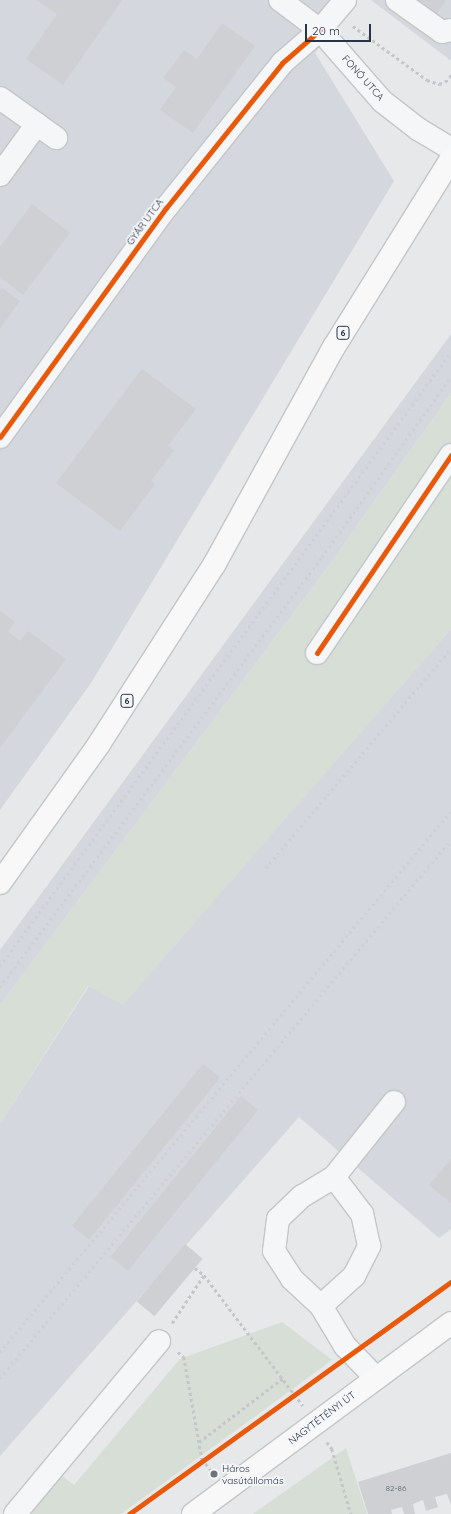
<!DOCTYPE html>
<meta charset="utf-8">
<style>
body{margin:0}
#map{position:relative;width:451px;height:1514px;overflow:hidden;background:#e6e8ea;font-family:Quicksand,sans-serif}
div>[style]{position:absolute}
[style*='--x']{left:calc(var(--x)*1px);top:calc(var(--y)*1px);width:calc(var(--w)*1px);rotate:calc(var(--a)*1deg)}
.built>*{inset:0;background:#d4d7dd}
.green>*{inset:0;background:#d6ded6}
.building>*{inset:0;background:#ced0d3;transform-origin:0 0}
.path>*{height:2.5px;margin-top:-1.25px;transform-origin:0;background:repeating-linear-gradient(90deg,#c5c6ca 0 3px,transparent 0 6px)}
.roads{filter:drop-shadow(1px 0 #c4c6c8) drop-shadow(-1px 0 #c4c6c8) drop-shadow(0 1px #c4c6c8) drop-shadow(0 -1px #c4c6c8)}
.minor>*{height:22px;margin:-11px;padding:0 11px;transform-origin:11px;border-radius:11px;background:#f5f6f7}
.major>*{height:22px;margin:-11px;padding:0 11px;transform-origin:11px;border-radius:11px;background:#f8f8f8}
.rail>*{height:3px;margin-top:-1.5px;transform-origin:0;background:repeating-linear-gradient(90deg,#cecfd2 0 2px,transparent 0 6px)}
.cycleway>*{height:5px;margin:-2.5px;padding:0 2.5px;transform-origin:2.5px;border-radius:2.5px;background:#e8590c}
.dots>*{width:11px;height:11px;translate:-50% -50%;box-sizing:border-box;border:2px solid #f4f6f9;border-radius:50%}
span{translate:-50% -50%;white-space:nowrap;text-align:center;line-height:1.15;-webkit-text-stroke:3.5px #f4f6f9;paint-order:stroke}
.number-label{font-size:8px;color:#545c69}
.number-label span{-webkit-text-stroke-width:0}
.shield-label span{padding:1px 3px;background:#f4f6f9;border:1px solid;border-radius:3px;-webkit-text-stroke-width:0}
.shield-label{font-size:9px;color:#2b3445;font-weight:700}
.street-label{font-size:10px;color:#2b3445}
.poi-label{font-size:10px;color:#2b3445}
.left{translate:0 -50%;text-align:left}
.scale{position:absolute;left:305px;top:24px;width:66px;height:18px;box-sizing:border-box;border:2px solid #2b3445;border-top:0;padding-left:5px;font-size:12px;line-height:14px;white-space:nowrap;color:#2b3445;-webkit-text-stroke:3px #f4f6f9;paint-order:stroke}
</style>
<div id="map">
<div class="built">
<i style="clip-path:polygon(0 0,354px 0,315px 53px,394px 181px,91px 683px,0 810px)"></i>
<i style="clip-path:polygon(371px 0,451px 0,451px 59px,450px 60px)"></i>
<i style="clip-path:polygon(451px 334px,451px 393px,330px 564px,0 1005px,0 950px)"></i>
<i style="clip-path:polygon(451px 629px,451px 1229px,439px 1238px,299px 1117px,0 1456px,0 1124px,89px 986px,123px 1004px)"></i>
</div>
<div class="green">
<i style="clip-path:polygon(451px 393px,451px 629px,123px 1005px,88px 986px,0 1124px,0 1005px,330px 564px)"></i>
<i style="clip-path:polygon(282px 1322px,332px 1360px,121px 1514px,28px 1514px,61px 1475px,74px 1485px,180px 1359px)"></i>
<i style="clip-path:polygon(346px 1448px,367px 1514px,253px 1514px)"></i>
</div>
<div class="building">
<i style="clip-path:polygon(36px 0,122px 0,63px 85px,26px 59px,57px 14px)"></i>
<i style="clip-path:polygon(410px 0,446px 0,435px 17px)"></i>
<i style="clip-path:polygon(222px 23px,255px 46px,193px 133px,160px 110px,176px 87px,163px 78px,184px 50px,197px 59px)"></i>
<i style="clip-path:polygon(32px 204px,70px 233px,23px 295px,0 277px,0 247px)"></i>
<i style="clip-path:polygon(2px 288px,20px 301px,0 329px,0 291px)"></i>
<i style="clip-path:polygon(142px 369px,196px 409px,168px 446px,174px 450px,151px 481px,155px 484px,120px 531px,56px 483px)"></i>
<i style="clip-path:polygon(0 611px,15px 622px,8px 631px,20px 641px,28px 631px,66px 659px,0 748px)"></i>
<i style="left:203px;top:1064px;width:22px;height:208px;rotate:39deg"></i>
<i style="left:241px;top:1096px;width:22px;height:207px;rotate:39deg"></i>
<i style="clip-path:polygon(451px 1159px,451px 1203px,429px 1185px)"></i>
<i style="left:185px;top:1244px;width:23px;height:75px;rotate:40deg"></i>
<i style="clip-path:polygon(451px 1453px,451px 1505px,447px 1494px,435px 1497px,438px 1507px,426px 1511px,423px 1500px,413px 1504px,415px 1514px,404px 1514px,402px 1507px,391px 1510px,392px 1514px,368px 1514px,358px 1482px)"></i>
</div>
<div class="path">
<i style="--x:353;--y:26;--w:92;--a:36.1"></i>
<i style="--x:427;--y:80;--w:13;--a:18"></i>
<i style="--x:439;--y:84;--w:6;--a:-18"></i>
<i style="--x:445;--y:82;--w:9;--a:-49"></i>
<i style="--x:195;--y:1268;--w:11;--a:38"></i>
<i style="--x:172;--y:1323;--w:58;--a:-56.3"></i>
<i style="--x:204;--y:1275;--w:164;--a:52.9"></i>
<i style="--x:178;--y:1352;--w:8;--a:40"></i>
<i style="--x:184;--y:1357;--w:104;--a:80"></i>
<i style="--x:202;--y:1459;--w:18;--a:52"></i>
<i style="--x:199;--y:1442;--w:106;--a:-37.3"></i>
<i style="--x:327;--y:1442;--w:9;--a:54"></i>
<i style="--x:332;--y:1449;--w:68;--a:73.7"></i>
</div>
<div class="roads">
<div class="minor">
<i style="--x:280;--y:0;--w:50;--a:36.9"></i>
<i style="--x:320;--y:30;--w:94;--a:48.9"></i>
<i style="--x:382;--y:101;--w:46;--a:37.9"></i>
<i style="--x:418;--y:129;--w:39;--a:31"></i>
<i style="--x:397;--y:0;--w:55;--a:35.4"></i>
<i style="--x:442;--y:32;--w:9;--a:-13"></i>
<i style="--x:0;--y:98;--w:69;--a:35.5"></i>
<i style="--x:0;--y:175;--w:63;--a:-54"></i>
<i style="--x:0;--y:437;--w:283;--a:-54.1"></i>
<i style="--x:166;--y:208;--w:186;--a:-51.3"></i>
<i style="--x:282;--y:63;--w:50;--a:-41"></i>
<i style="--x:320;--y:30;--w:39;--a:-50"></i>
<i style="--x:317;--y:653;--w:239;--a:-55.9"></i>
<i style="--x:334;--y:1177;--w:96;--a:-51.3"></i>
<i style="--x:321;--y:1306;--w:45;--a:-42.3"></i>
<i style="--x:354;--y:1276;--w:34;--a:-63"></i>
<i style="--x:369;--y:1246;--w:33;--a:-102"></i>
<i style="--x:362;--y:1214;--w:46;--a:-127.1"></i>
<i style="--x:334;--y:1177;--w:37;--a:149"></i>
<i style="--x:302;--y:1196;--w:33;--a:136"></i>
<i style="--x:278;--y:1219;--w:32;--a:97"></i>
<i style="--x:274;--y:1251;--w:33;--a:57"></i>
<i style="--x:292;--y:1279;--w:40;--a:43"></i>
<i style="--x:321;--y:1306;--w:47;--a:59"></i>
<i style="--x:345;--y:1346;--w:45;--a:45.9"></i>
<i style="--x:15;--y:1514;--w:225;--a:-50.2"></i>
</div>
<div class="major">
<i style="--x:0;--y:883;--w:171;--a:-54.5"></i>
<i style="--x:99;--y:744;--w:213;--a:-57.3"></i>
<i style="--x:214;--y:565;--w:249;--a:-61.2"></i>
<i style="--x:334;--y:347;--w:221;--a:-58.1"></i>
<i style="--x:193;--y:1514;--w:321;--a:-36.5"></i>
</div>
</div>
<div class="rail">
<i style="--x:266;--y:868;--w:287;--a:-49.9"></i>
<i style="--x:0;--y:966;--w:762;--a:-53.7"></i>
<i style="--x:0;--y:987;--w:537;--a:-53.17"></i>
<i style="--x:322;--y:557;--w:221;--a:-54.4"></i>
<i style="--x:0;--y:1352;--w:704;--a:-50.18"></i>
<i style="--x:0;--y:1378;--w:702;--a:-50.03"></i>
</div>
<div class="cycleway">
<i style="--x:0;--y:437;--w:283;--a:-54.1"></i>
<i style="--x:166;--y:208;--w:186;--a:-51.3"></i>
<i style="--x:282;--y:63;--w:50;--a:-41"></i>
<i style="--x:317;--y:653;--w:239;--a:-55.9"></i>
<i style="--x:129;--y:1514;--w:397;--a:-35.8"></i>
</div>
<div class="dots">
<i style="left:214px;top:1474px;background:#6c737f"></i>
</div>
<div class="number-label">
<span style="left:396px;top:1489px">82-86</span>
</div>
<div class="shield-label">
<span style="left:343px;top:333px">6</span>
<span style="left:127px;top:701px">6</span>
</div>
<div class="street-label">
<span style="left:363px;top:78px;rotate:48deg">FONÓ UTCA</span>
<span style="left:145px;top:222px;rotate:-54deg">GYÁR UTCA</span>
<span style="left:322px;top:1418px;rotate:-37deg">NAGYTÉTÉNYI ÚT</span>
</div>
<div class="poi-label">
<span class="left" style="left:222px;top:1474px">Háros<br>vasútállomás</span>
</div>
<div class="scale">20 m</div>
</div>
